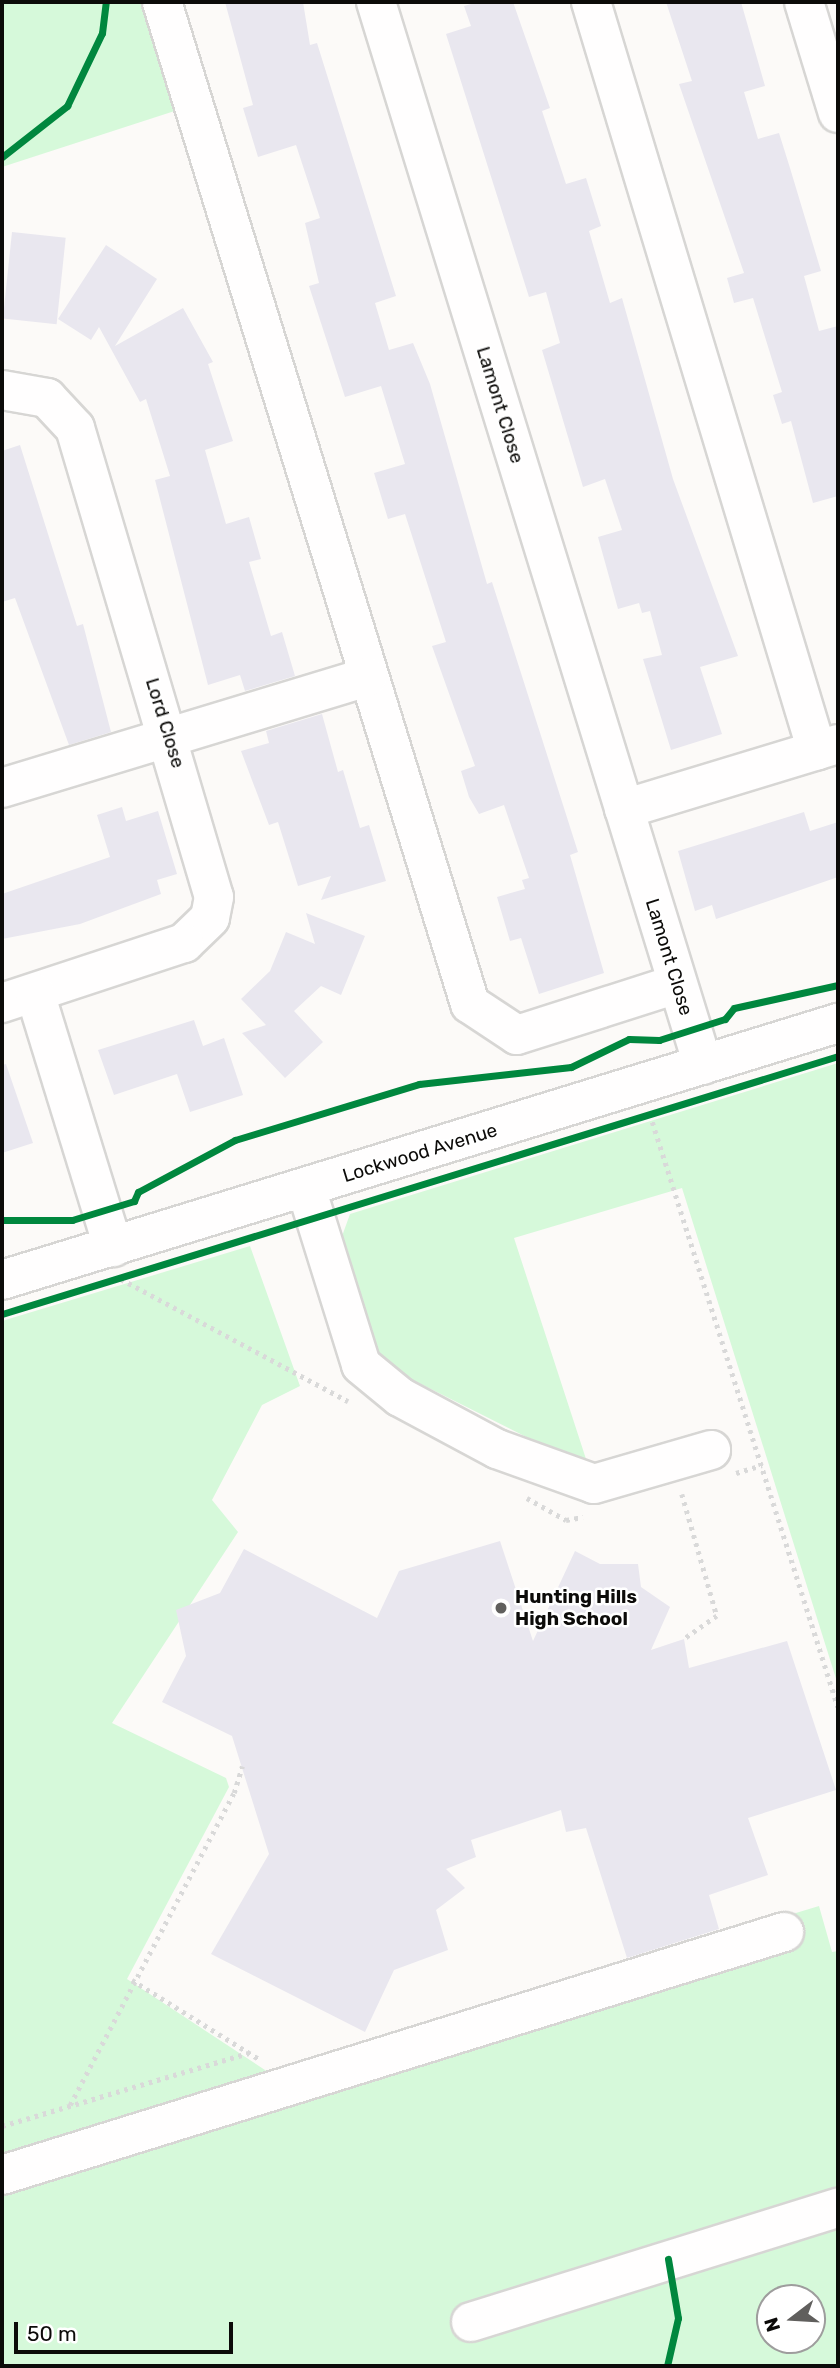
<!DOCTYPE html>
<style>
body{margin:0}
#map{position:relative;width:840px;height:2368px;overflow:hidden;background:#fcfaf8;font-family:Rubik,sans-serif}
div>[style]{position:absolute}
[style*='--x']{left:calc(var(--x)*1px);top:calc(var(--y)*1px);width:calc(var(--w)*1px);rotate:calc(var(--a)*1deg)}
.green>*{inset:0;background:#d6f9da}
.building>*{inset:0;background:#e9e7ef;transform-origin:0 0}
.path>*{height:4.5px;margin-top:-2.25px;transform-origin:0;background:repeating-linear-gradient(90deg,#d9d9d9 0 3.5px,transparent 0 8.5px)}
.roads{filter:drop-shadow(2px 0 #d7d6d4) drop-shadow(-2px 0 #d7d6d4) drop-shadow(0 2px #d7d6d4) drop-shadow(0 -2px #d7d6d4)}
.minor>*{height:38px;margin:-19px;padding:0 19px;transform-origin:19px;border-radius:19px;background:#fffefe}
.cycleway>*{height:7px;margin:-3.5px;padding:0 3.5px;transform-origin:3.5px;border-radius:3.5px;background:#00873e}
.dots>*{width:19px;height:19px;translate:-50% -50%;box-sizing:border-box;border:4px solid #fff;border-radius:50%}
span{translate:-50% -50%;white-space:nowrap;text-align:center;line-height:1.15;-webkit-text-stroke:5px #fff;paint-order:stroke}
.street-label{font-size:19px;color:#0c0b09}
.poi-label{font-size:19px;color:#0c0b09;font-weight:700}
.left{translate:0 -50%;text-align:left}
.frame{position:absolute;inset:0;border:4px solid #0c0b09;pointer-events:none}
.north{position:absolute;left:756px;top:2284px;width:70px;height:70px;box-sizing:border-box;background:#fff;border:2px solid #9e9d9d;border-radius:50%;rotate:253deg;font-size:19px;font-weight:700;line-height:28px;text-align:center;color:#0c0b09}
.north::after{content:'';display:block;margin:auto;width:24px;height:32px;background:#605f5d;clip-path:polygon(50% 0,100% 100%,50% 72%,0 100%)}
.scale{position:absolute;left:14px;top:2322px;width:219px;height:32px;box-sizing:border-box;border:4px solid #0c0b09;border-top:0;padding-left:9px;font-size:21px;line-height:24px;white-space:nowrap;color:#0c0b09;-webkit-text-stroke:5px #fff;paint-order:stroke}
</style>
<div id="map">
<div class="green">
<i style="clip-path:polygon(2px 2px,158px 2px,190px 106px,2px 167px)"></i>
<i style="clip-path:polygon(838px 1063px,838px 1685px,682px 1188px,514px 1238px,586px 1459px,564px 1456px,393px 1370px,378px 1354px,341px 1239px,350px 1214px)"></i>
<i style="clip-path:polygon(evenodd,250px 1246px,300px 1386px,262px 1405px,212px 1500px,238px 1532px,112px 1723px,226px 1778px,229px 1787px,127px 1979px,268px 2072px,819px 1906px,832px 1952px,838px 1951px,838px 2366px,2px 2366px,2px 1321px,250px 1246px,770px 2298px,812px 2298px,812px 2340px,770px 2340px,770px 2298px)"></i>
</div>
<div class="building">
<i style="clip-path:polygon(225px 2px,303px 2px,310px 45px,317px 43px,396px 296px,375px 303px,389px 350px,413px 343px,430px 384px,487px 584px,492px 582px,578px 852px,570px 855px,604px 973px,539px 994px,521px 938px,510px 941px,497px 897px,525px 889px,522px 880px,529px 878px,504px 805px,479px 814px,469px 797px,461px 771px,475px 766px,432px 646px,446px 642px,405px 514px,388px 519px,374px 473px,405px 464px,381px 386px,345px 397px,309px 286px,319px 283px,305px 223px,320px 218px,296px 145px,258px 157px,243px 108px,253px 105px)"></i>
<i style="clip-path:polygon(478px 2px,513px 2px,550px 108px,542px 111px,566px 184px,586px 178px,601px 226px,589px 231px,610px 303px,622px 298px,673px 479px,738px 656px,700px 667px,722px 734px,671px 750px,643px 659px,662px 655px,650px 611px,642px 613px,639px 603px,618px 609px,598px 537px,622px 530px,605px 479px,583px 487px,542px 350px,560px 343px,546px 292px,529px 297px,446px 34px,471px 26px,464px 6px)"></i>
<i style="clip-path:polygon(666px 2px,741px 2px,765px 86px,744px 92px,758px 139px,779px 133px,790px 168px,821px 271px,804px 276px,819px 331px,838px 326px,838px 496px,813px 503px,791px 421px,782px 424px,773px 395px,782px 392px,753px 298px,734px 303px,727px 278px,744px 273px,679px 84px,692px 81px)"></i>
<i style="left:12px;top:232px;width:54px;height:87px;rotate:6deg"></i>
<i style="clip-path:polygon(106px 245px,157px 279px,115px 346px,183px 308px,213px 362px,208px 364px,233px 441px,205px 450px,226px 524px,249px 517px,261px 559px,249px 562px,271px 636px,282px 632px,295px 676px,245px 691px,240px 675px,208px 685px,155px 480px,170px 476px,146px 399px,140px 402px,99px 327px,91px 340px,58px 319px)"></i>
<i style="clip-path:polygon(20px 445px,77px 626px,83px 624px,111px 732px,69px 745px,15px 598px,2px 602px,2px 451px)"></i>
<i style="clip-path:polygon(322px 714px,338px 772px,343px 770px,360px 828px,369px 825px,386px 881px,321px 900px,331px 876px,298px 886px,278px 822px,269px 825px,241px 751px,269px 743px,266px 731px)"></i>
<i style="clip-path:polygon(122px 807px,126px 821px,158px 811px,177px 874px,157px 880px,161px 894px,80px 924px,2px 939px,2px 894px,110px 857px,97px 815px)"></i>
<i style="clip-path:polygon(804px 812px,810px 831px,838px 822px,838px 877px,716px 919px,712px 905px,695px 911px,678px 851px)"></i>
<i style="clip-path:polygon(306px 913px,365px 936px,341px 995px,321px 986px,294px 1011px,323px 1042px,285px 1078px,242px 1033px,266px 1025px,241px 999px,270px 971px,286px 932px,315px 944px)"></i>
<i style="clip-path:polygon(194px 1020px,203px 1046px,224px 1038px,243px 1095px,190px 1112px,177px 1074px,114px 1095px,98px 1050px)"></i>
<i style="clip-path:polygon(6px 1064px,33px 1143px,2px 1153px,2px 1065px)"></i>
<i style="clip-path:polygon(500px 1541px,533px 1641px,575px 1551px,600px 1564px,638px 1564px,641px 1587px,670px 1607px,651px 1650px,684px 1639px,689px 1668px,787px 1641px,836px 1790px,748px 1818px,768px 1875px,709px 1895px,719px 1929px,627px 1958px,586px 1828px,566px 1832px,561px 1810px,471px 1840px,476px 1857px,446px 1869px,465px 1888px,436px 1910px,448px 1950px,394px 1970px,365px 2032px,211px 1954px,269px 1854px,232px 1736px,162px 1702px,186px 1656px,176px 1610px,220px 1593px,244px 1549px,377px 1618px,399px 1571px)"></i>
</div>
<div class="path">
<i style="--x:650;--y:1114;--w:622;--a:72.41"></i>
<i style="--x:121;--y:1279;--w:258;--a:28.3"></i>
<i style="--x:736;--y:1473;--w:27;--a:-17"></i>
<i style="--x:682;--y:1494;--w:127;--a:74"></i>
<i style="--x:717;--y:1616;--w:40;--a:145.1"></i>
<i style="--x:527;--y:1498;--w:45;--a:29.4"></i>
<i style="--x:566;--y:1520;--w:17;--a:-10"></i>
<i style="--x:132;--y:1980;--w:150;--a:31.9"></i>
<i style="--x:70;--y:2105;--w:352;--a:-62.3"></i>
<i style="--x:234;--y:1793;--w:28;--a:-73"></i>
<i style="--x:2;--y:2126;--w:257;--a:-16.5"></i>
</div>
<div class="roads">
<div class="minor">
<i style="--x:162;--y:2;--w:1048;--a:72.91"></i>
<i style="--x:470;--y:1004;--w:56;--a:33.4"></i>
<i style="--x:517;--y:1035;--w:168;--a:-17.7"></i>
<i style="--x:376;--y:2;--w:1112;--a:72.9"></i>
<i style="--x:591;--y:2;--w:782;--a:73.21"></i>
<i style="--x:804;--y:2;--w:116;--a:73"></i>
<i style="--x:2;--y:390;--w:46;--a:10.1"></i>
<i style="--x:47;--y:398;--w:41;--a:47"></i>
<i style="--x:75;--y:428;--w:489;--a:73.5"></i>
<i style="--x:214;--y:897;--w:21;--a:101"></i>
<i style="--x:210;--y:918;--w:36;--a:136"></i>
<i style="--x:184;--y:943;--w:192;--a:161.8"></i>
<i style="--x:2;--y:788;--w:382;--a:-16.9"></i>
<i style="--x:624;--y:809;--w:224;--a:-16.9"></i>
<i style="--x:35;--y:993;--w:266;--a:72.9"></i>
<i style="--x:306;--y:1188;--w:185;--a:72.7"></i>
<i style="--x:361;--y:1365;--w:50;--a:39.4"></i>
<i style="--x:400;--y:1397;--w:110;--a:28.2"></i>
<i style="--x:497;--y:1449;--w:103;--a:19.8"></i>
<i style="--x:594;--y:1484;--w:122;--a:-16.2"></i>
<i style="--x:2;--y:1280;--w:875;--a:-17.09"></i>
<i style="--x:2;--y:2175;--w:819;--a:-17.26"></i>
<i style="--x:471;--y:2322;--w:384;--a:-17.3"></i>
</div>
</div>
<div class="cycleway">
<i style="--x:2;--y:157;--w:83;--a:-38.1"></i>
<i style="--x:67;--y:106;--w:81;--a:-64.4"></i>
<i style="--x:102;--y:33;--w:31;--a:-83"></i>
<i style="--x:2;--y:1220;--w:70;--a:0"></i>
<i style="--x:72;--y:1220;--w:65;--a:-17"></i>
<i style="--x:134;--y:1201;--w:10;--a:-66"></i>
<i style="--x:138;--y:1192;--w:110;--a:-28.2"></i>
<i style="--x:235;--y:1140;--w:192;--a:-16.9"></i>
<i style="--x:419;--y:1084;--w:153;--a:-6.4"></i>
<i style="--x:571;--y:1067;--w:64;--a:-25.8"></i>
<i style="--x:629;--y:1039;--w:30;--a:2"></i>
<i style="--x:659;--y:1040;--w:69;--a:-17.7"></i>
<i style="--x:725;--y:1019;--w:14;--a:-51"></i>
<i style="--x:734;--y:1008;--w:107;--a:-12.5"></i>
<i style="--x:2;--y:1314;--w:875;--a:-17.15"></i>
<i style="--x:667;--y:2366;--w:49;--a:-77.1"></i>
<i style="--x:678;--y:2318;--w:60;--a:-99.6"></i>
</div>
<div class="dots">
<i style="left:501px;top:1608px;background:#605f5d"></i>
</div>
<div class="street-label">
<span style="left:500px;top:405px;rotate:73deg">Lamont Close</span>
<span style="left:165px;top:723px;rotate:73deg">Lord Close</span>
<span style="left:669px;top:957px;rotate:73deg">Lamont Close</span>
<span style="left:420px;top:1153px;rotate:-17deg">Lockwood Avenue</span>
</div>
<div class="poi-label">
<span class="left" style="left:515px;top:1608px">Hunting Hills<br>High School</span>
</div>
<div class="frame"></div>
<div class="north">N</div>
<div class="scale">50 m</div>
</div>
